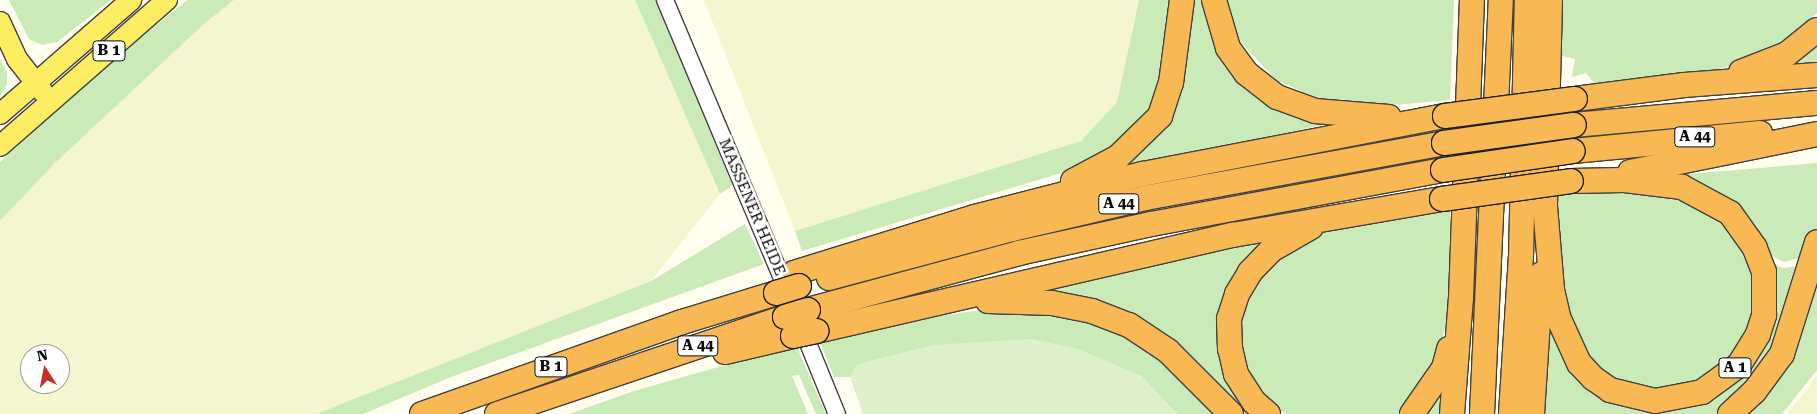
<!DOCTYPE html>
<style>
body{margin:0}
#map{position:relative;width:1817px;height:414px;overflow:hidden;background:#fffeef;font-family:"Roboto Serif",serif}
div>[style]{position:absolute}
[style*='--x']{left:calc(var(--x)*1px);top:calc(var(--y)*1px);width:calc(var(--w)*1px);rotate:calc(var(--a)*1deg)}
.farmland>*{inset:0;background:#f3f6ce}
.green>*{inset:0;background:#caebb8}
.pitch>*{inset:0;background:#def1ca}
.roads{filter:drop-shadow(1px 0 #414141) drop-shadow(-1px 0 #414141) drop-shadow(0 1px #414141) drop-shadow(0 -1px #414141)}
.minor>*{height:16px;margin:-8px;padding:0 8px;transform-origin:8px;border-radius:8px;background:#fff}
.major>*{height:20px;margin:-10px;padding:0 10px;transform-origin:10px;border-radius:10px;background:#fced62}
.highway>*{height:24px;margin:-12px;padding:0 12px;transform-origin:12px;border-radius:12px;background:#f8b854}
.bridges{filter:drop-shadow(1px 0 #1f1f1f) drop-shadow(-1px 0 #1f1f1f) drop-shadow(0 1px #1f1f1f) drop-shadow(0 -1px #1f1f1f)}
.highway-bridge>*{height:24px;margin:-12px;padding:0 12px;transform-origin:12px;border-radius:12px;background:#f8b854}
span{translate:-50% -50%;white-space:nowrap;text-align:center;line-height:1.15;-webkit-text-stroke:5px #fff;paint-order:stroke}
.shield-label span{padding:1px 4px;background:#fff;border:1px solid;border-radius:4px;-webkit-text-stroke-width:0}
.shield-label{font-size:15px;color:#0e0e0e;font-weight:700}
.street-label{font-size:16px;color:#0e0e0e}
.north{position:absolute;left:20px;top:344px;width:50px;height:50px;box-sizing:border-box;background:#fff;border:1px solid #9f9f9f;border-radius:50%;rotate:349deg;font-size:14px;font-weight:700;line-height:20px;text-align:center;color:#0e0e0e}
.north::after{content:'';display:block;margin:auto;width:18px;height:22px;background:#c23222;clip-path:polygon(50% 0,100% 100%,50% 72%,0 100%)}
</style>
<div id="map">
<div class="farmland">
<i style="clip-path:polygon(evenodd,234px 0,635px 0,720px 194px,651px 281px,316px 414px,0 414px,0 221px,55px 163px,204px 24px,234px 0,30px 354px,60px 354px,60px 384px,30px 384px,30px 354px)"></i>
<i style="clip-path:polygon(704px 0,1139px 0,1117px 102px,1081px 141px,795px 231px)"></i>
<i style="clip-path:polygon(1817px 375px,1817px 414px,1787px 414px,1805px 392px)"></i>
</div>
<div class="green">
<i style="clip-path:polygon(9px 0,111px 0,57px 42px,42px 45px,29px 39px)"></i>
<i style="clip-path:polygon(187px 0,234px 0,204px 24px,55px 163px,0 221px,0 162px,103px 68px)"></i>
<i style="clip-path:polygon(635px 0,657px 0,733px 185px,720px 194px)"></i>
<i style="clip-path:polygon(1139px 0,1170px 0,1165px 70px,1150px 109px,1123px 142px,1081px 167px,802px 251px,795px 231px,1081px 141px,1117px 102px)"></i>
<i style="clip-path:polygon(1189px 0,1205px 0,1217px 41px,1332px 123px,1111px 170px,1156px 132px)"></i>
<i style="clip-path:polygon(1227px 0,1454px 0,1450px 100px,1383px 106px,1326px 102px,1276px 80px,1237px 38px)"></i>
<i style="clip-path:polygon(1562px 0,1817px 0,1817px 13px,1768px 55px,1720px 69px,1594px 83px,1586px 73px,1572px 77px,1575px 59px,1562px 56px)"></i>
<i style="clip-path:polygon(1817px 38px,1817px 63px,1787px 65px)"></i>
<i style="clip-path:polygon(0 59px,7px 72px,7px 84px,0 97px)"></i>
<i style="clip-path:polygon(1817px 163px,1817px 234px,1807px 256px,1784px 262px,1763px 251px,1675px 175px)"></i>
<i style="clip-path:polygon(1651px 188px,1725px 215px,1757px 273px,1752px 332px,1717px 376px,1655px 396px,1596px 375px,1563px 317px,1554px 195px)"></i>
<i style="clip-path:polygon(1450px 209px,1449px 308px,1437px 366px,1406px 408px,1397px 414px,1285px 414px,1263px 397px,1247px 371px,1241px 346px,1241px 319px,1248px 291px,1258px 273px,1313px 234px,1359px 221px)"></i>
<i style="clip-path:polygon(745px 224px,764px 264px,451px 377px,363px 414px,316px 414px,651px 281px)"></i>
<i style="clip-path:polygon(1272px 238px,1225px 321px,1260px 414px,1235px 414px,1170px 348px,1031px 294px,1054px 284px)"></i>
<i style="clip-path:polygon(1817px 259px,1817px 370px,1782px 414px,1739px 414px)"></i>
<i style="clip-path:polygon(1771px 264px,1784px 268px,1805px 265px,1777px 351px,1721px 414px,1540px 414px,1547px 322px,1559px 348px,1583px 381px,1603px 396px,1631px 407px,1664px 409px,1745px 368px)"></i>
<i style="clip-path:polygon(989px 309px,1083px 318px,1138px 343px,1197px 390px,1219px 414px,1177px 414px,1140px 375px,858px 364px,850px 377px,834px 377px,819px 340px,908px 320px)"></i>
<i style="clip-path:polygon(796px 345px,826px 414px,816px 414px,799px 375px,792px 376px,808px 414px,569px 414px,634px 391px)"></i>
<i style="clip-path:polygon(1448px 368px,1446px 414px,1419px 414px)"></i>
</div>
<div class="pitch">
<i style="clip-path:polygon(1031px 339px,1075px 348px,1140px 375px,1177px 414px,863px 414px,850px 377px,858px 364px,933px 345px)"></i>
</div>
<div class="roads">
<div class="minor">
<i style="--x:665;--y:0;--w:323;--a:67.2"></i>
<i style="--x:801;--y:326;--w:95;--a:67.8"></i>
</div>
<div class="major">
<i style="--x:0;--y:22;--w:41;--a:65.3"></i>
<i style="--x:17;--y:59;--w:42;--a:51.8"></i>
<i style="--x:0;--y:114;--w:174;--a:-41"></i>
<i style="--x:0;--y:146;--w:222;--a:-41.2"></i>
</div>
<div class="highway">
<i style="--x:1214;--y:0;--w:50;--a:73.7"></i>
<i style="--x:1228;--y:48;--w:31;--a:54"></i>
<i style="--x:1246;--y:73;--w:39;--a:38"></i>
<i style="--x:1277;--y:97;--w:40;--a:20.2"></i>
<i style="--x:1315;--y:111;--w:74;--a:4.6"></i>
<i style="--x:1741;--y:72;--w:49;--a:-21.4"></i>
<i style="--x:1787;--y:54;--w:38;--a:-39"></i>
<i style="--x:1575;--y:99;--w:110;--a:-7.3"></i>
<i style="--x:1684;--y:85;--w:133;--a:-4.3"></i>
<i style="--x:1574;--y:125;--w:244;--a:-5.2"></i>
<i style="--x:1573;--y:151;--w:188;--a:-5.5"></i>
<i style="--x:1630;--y:172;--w:191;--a:-11.5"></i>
<i style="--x:1073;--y:181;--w:51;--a:-28.1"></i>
<i style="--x:1118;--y:157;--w:59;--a:-44.3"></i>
<i style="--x:1160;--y:116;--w:35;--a:-72"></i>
<i style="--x:1171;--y:83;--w:84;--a:-82.5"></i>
<i style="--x:1545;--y:205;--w:205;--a:-88.6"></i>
<i style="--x:1545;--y:206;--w:84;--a:85.2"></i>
<i style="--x:1552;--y:290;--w:28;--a:77"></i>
<i style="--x:1558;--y:317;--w:51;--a:65.5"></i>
<i style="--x:1579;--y:363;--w:21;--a:47"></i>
<i style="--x:1593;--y:378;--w:21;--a:35"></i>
<i style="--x:1610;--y:390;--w:46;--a:13.7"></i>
<i style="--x:1655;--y:401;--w:48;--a:-10.8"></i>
<i style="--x:1702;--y:392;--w:46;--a:-36.1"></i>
<i style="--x:1739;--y:365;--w:36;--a:-58"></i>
<i style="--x:1758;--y:334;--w:20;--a:-72"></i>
<i style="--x:1764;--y:315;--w:43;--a:-90"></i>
<i style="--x:1764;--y:272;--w:26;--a:-111"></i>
<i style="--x:1755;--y:248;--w:43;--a:-125.5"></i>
<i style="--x:1730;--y:213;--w:55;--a:-151.6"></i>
<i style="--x:1682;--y:187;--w:58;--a:-173.1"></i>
<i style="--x:1624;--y:180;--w:53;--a:178.9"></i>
<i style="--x:794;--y:273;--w:189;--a:-17.2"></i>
<i style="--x:975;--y:217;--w:173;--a:-14.4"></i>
<i style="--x:1143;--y:174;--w:308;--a:-10.9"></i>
<i style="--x:829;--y:278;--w:189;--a:-15"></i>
<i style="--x:1012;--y:229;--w:137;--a:-13.1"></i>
<i style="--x:1145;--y:198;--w:304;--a:-10.4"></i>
<i style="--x:988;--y:301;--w:64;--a:1.8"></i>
<i style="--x:1052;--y:303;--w:41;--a:11.3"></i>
<i style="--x:1092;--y:311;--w:40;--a:21"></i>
<i style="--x:1129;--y:325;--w:47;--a:33.7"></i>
<i style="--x:1168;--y:351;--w:89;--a:45"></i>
<i style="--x:808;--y:310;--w:219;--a:-15.1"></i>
<i style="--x:1019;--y:253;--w:135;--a:-12.4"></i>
<i style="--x:1151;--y:224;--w:297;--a:-10.5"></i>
<i style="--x:816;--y:331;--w:428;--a:-13"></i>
<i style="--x:1233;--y:235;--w:212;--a:-9.8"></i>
<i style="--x:725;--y:352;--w:70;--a:-13.2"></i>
<i style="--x:422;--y:414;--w:276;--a:-19.5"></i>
<i style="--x:682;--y:322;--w:98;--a:-17.1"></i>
<i style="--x:497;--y:414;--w:304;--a:-18.6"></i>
<i style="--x:1268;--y:414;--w:18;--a:-139"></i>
<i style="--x:1254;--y:402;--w:33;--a:-123"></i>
<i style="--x:1236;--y:374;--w:26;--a:-103"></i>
<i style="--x:1230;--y:349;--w:30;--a:-92"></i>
<i style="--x:1229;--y:319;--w:26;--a:-72"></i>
<i style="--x:1237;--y:294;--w:26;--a:-59"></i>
<i style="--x:1250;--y:272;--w:30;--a:-46"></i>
<i style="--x:1271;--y:250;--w:46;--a:-29.9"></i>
<i style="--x:1412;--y:414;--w:56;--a:-55.2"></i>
<i style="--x:1444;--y:368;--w:20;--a:-75"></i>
<i style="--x:1452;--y:414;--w:116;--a:-85.6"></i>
<i style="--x:1461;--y:298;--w:298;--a:-87.9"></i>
<i style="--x:1482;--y:414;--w:414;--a:-87.4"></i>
<i style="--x:1511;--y:414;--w:157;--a:-86.4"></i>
<i style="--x:1521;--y:257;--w:257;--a:-88.7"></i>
<i style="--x:1532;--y:414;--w:140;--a:-86.3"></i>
<i style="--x:1730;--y:414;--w:33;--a:-43"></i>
<i style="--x:1754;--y:392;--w:47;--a:-53.6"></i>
<i style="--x:1782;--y:354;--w:117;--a:-72.6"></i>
</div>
</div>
<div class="bridges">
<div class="highway-bridge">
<i style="--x:1445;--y:116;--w:131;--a:-7.5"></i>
<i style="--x:1444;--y:143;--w:131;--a:-7.9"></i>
<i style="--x:1443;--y:170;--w:131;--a:-8.3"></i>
<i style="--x:1442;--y:199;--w:130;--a:-7.9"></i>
<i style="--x:776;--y:293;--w:24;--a:-17"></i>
<i style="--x:785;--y:317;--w:24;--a:-17"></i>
<i style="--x:793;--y:336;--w:24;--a:-12"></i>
</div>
</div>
<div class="shield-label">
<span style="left:109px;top:51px">B 1</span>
<span style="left:1695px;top:137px">A 44</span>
<span style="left:1119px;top:204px">A 44</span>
<span style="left:698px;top:346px">A 44</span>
<span style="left:551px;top:367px">B 1</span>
<span style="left:1735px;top:368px">A 1</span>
</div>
<div class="street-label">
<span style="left:752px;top:207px;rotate:67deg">MASSENER HEIDE</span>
</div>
<div class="north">N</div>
</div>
